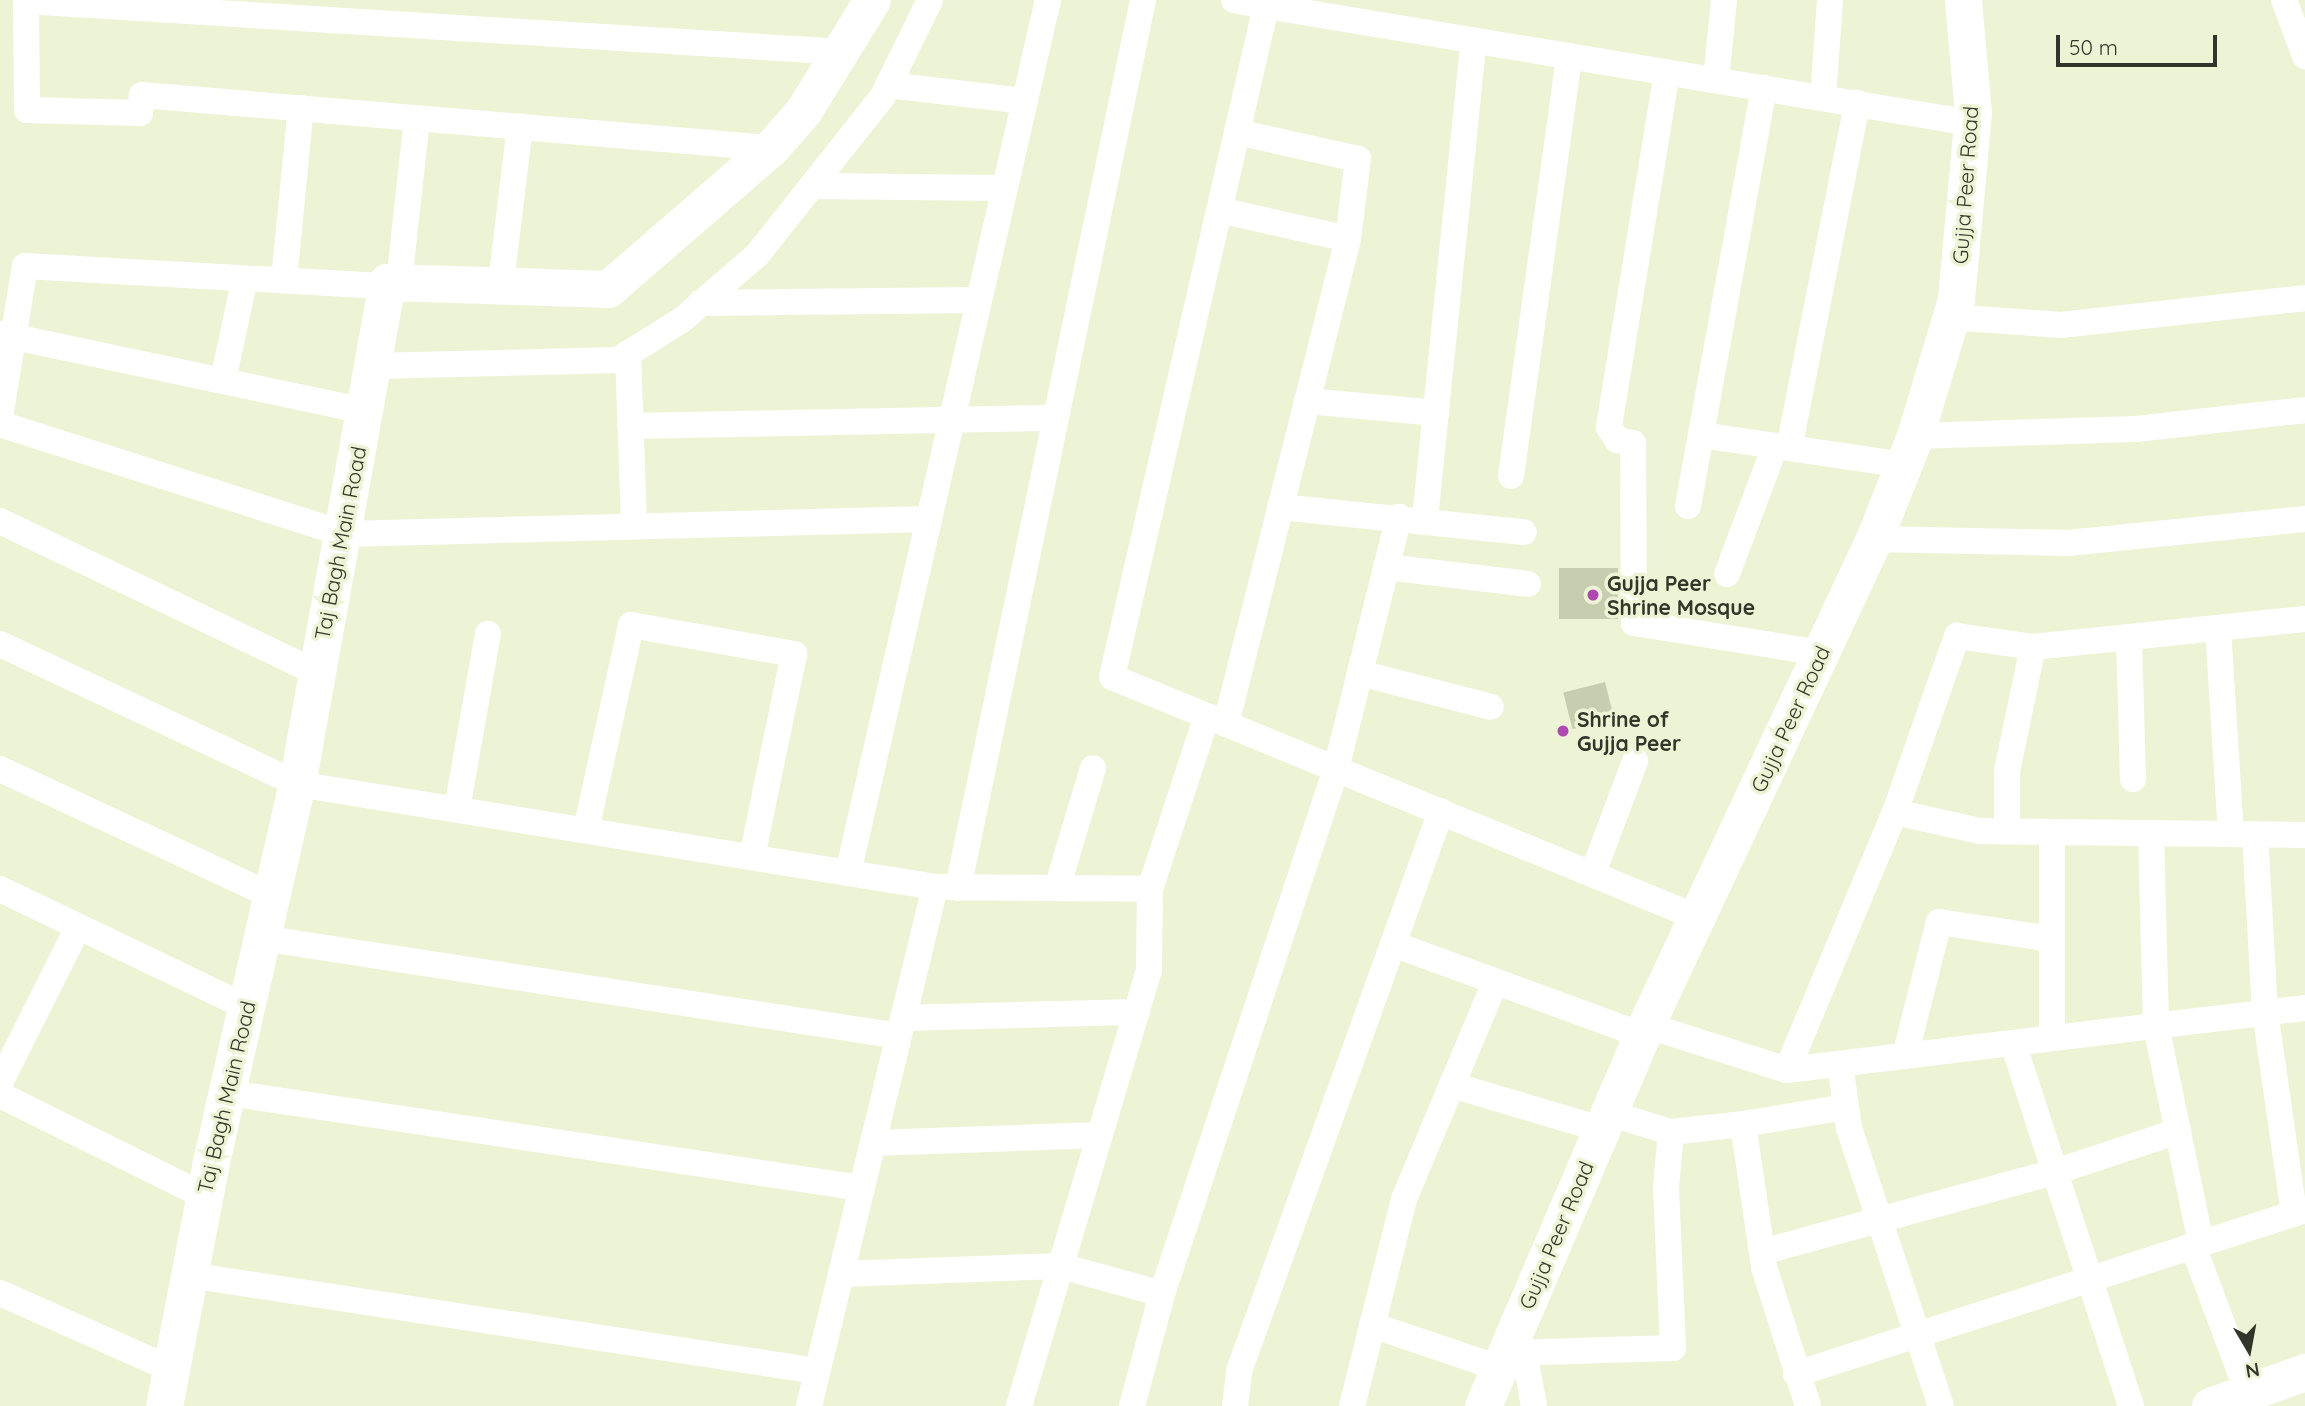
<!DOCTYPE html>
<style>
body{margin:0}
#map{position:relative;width:2305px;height:1406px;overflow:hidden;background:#edf4d5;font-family:Quicksand,sans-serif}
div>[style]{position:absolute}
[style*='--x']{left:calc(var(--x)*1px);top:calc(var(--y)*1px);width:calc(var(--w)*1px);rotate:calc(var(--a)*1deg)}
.building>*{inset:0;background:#c7cdaf;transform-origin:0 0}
.street>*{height:26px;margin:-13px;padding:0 13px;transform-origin:13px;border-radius:13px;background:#fff}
.secondary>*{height:37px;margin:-18.5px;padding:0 18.5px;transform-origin:18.5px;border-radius:18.5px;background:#fff}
.dots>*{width:19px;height:19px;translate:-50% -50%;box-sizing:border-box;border:4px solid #edf4d5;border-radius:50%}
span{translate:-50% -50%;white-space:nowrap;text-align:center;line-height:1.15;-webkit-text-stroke:7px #edf4d5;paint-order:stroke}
.street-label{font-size:21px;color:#323529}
.poi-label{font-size:21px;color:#323529;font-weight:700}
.left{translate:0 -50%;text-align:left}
.north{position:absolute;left:2214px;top:1315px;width:70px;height:70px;-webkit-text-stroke:5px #edf4d5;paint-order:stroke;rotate:170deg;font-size:19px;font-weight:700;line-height:28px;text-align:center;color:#323529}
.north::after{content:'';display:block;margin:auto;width:24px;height:32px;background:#323529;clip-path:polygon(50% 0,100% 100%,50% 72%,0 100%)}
.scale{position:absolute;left:2056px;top:35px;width:161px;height:32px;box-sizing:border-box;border:4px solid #323529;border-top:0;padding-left:9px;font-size:21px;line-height:24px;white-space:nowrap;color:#323529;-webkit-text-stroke:5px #edf4d5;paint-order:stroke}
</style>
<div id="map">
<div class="building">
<i style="left:1618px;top:568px;width:51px;height:59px;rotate:90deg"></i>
<i style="left:1605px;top:682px;width:38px;height:43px;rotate:76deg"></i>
</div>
<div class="street">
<i style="--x:26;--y:0;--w:110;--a:89.5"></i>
<i style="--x:27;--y:110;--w:113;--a:1.5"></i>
<i style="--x:140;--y:113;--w:18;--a:-84"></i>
<i style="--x:142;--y:95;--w:631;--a:4.82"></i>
<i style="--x:1234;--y:0;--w:33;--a:11"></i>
<i style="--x:2284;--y:0;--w:60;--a:69.4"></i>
<i style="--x:26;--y:1;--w:819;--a:3.57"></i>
<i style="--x:1667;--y:72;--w:360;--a:99.3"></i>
<i style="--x:1609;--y:427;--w:15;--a:58"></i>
<i style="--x:1617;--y:440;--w:16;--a:11"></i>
<i style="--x:1633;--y:443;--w:180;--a:89.7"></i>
<i style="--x:1634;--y:623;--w:189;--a:9.1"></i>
<i style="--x:1716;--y:80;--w:80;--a:-84.3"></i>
<i style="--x:888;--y:85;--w:137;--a:6.7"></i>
<i style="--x:1823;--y:98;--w:98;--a:-85.9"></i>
<i style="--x:812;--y:186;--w:192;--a:0.6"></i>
<i style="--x:1219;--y:210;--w:132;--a:12.7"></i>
<i style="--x:284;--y:280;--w:173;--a:-84.4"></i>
<i style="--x:399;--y:282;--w:165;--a:-83.7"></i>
<i style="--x:501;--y:283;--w:158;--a:-83.1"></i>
<i style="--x:700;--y:303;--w:279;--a:-0.6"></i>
<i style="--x:1948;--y:317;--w:113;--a:4"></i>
<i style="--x:2061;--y:325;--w:245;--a:-6.3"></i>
<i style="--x:0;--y:334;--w:373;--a:11.9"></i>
<i style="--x:628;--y:353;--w:173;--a:88"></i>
<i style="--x:373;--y:366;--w:245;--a:-1.4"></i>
<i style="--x:618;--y:360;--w:77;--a:-32.2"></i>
<i style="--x:683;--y:319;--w:98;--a:-40.9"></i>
<i style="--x:757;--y:255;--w:203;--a:-51.6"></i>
<i style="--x:883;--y:96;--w:107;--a:-63.9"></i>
<i style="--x:223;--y:380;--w:104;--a:-77.8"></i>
<i style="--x:1307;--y:401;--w:130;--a:5.3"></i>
<i style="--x:0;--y:417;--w:153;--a:-80.6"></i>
<i style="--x:25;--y:266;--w:362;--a:3.2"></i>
<i style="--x:0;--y:424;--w:361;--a:17.7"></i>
<i style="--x:344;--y:534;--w:585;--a:-1.47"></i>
<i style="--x:630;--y:426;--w:426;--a:-1.1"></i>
<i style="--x:1701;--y:435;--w:205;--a:8.4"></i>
<i style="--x:1915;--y:436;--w:221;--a:-1.8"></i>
<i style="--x:2136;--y:429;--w:170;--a:-6.4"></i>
<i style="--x:1789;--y:448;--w:352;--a:-78.8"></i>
<i style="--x:1511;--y:476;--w:424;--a:-82.1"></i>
<i style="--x:1688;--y:506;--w:425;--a:-79.7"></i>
<i style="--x:1280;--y:507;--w:245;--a:5.9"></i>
<i style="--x:1425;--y:519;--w:481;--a:-84.2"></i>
<i style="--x:0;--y:521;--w:349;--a:25.6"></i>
<i style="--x:1874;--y:539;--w:194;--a:1.2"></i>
<i style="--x:2068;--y:543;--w:238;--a:-5.8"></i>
<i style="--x:1386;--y:567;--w:143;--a:6.8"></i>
<i style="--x:1727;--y:574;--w:137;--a:-69.4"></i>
<i style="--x:2218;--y:628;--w:205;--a:86.4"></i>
<i style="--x:2129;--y:637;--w:142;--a:88.4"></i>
<i style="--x:0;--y:644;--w:328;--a:25.2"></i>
<i style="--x:297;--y:784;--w:646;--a:9.17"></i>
<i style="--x:935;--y:887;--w:534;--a:103.65"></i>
<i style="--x:1360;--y:673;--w:135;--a:14.5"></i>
<i style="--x:1226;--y:724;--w:500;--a:-75.88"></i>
<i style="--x:1348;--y:239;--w:81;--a:-82.9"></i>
<i style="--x:1358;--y:159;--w:124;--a:-167.4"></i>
<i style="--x:0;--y:769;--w:302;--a:25"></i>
<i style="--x:457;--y:809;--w:178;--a:-80"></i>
<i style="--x:1895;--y:812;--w:86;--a:12.7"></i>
<i style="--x:1979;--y:831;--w:326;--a:0.7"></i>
<i style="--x:586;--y:830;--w:210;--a:-77.6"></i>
<i style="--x:631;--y:625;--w:166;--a:10.1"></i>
<i style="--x:794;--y:654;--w:207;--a:101.7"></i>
<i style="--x:2007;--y:831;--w:60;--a:-90"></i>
<i style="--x:2007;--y:771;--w:127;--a:-78.2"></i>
<i style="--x:2052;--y:832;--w:206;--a:90"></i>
<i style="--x:2151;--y:833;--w:193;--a:88.5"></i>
<i style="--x:2156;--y:1026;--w:222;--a:78.3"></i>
<i style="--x:2255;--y:834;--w:178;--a:86.8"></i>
<i style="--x:2265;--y:1012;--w:203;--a:81.8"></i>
<i style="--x:848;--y:873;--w:896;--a:-77.1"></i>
<i style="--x:1593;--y:873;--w:120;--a:-69.4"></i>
<i style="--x:940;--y:887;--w:210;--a:0.5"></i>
<i style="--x:1150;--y:889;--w:182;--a:-71.8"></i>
<i style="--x:958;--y:888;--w:907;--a:-78.23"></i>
<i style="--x:1057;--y:888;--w:125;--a:-73.3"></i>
<i style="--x:0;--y:889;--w:273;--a:25.6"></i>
<i style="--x:1696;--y:917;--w:631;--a:-157.66"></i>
<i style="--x:1112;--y:677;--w:688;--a:-77.07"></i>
<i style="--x:1266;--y:6;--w:716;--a:9.41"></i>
<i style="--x:261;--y:938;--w:645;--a:8.73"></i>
<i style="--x:1393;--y:944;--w:264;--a:20.1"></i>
<i style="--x:903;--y:1018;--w:234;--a:-1.5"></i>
<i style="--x:1646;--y:1025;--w:148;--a:17.7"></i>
<i style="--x:1787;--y:1070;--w:522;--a:-6.83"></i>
<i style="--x:2013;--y:1043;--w:382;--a:72"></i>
<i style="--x:1905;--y:1056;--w:138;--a:-75.8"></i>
<i style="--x:1939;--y:922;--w:114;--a:8.6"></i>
<i style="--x:1840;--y:1064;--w:65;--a:82"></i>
<i style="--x:1849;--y:1128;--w:293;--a:71.7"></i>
<i style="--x:1787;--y:1070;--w:280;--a:-67.3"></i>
<i style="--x:1895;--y:812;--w:187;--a:-70.6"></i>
<i style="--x:1957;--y:636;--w:77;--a:8.2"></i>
<i style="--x:2033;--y:647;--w:273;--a:-5.9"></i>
<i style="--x:0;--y:1083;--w:174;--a:-63.4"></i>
<i style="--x:1452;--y:1085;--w:155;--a:16.5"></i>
<i style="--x:229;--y:1093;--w:640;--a:8.54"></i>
<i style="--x:0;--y:1095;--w:228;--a:26.3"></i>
<i style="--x:1608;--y:1113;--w:66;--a:16.8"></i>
<i style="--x:1671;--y:1132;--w:72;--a:-6.3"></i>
<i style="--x:1743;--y:1124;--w:145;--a:81.6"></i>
<i style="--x:1764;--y:1267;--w:146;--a:72.4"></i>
<i style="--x:1743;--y:1124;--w:104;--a:-9.4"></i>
<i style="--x:873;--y:1143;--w:227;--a:-2"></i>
<i style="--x:2193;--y:1246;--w:157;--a:69.5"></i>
<i style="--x:1762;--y:1252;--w:304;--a:-15.3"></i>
<i style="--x:2055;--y:1172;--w:130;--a:-18.4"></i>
<i style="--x:841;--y:1274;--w:220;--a:-2.1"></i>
<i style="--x:1061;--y:1266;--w:105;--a:15.5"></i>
<i style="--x:189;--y:1275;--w:635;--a:8.69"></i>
<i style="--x:0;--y:1293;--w:189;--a:24"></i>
<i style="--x:1372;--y:1325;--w:134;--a:18.7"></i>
<i style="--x:1524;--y:1352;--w:55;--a:79.5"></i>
<i style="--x:1506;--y:1353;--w:167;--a:-1.7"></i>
<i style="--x:1673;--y:1348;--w:161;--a:-92.5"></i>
<i style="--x:1666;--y:1187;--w:55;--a:-84.8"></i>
<i style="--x:1796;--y:1374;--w:535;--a:-17.86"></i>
<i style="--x:1019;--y:1406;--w:455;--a:-73.4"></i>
<i style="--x:1149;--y:970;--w:81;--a:-89.3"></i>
<i style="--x:1132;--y:1406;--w:116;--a:-75"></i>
<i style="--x:1162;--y:1294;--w:553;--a:-71.66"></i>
<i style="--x:1336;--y:769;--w:260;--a:-76"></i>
<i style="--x:1235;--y:1406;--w:35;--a:-83"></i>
<i style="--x:1239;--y:1371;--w:595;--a:-70.16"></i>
<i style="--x:1352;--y:1406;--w:213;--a:-75.9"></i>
<i style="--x:1404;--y:1199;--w:235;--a:-67.2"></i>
</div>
<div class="secondary">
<i style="--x:164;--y:1406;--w:244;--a:-79.1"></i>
<i style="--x:210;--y:1166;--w:392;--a:-77.2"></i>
<i style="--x:297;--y:784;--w:510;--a:-79.84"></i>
<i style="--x:387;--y:282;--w:221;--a:1.8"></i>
<i style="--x:608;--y:289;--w:216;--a:-40.9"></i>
<i style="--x:771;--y:148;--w:50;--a:-49"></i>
<i style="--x:804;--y:110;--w:129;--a:-58.3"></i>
<i style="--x:1483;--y:1406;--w:414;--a:-66.8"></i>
<i style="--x:1646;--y:1025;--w:537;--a:-64.87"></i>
<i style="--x:1874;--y:539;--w:111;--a:-68.3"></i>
<i style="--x:1915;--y:436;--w:143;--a:-73.3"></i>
<i style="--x:1956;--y:299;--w:187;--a:-84.8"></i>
<i style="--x:1973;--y:113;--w:113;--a:-95.1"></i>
<i style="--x:2210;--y:1406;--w:101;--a:-19.7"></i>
</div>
<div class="dots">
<i style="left:1593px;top:595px;background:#ad49b0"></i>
<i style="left:1563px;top:731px;background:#ad49b0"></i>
</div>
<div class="street-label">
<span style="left:1965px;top:185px;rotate:-86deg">Gujja Peer Road</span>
<span style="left:340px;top:543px;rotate:-79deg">Taj Bagh Main Road</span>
<span style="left:1790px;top:719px;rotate:-65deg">Gujja Peer Road</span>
<span style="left:226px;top:1097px;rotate:-77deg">Taj Bagh Main Road</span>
<span style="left:1556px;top:1235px;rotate:-67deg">Gujja Peer Road</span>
</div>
<div class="poi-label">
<span class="left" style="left:1607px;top:595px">Gujja Peer<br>Shrine Mosque</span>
<span class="left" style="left:1577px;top:731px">Shrine of<br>Gujja Peer</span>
</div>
<div class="north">N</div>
<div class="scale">50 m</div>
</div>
